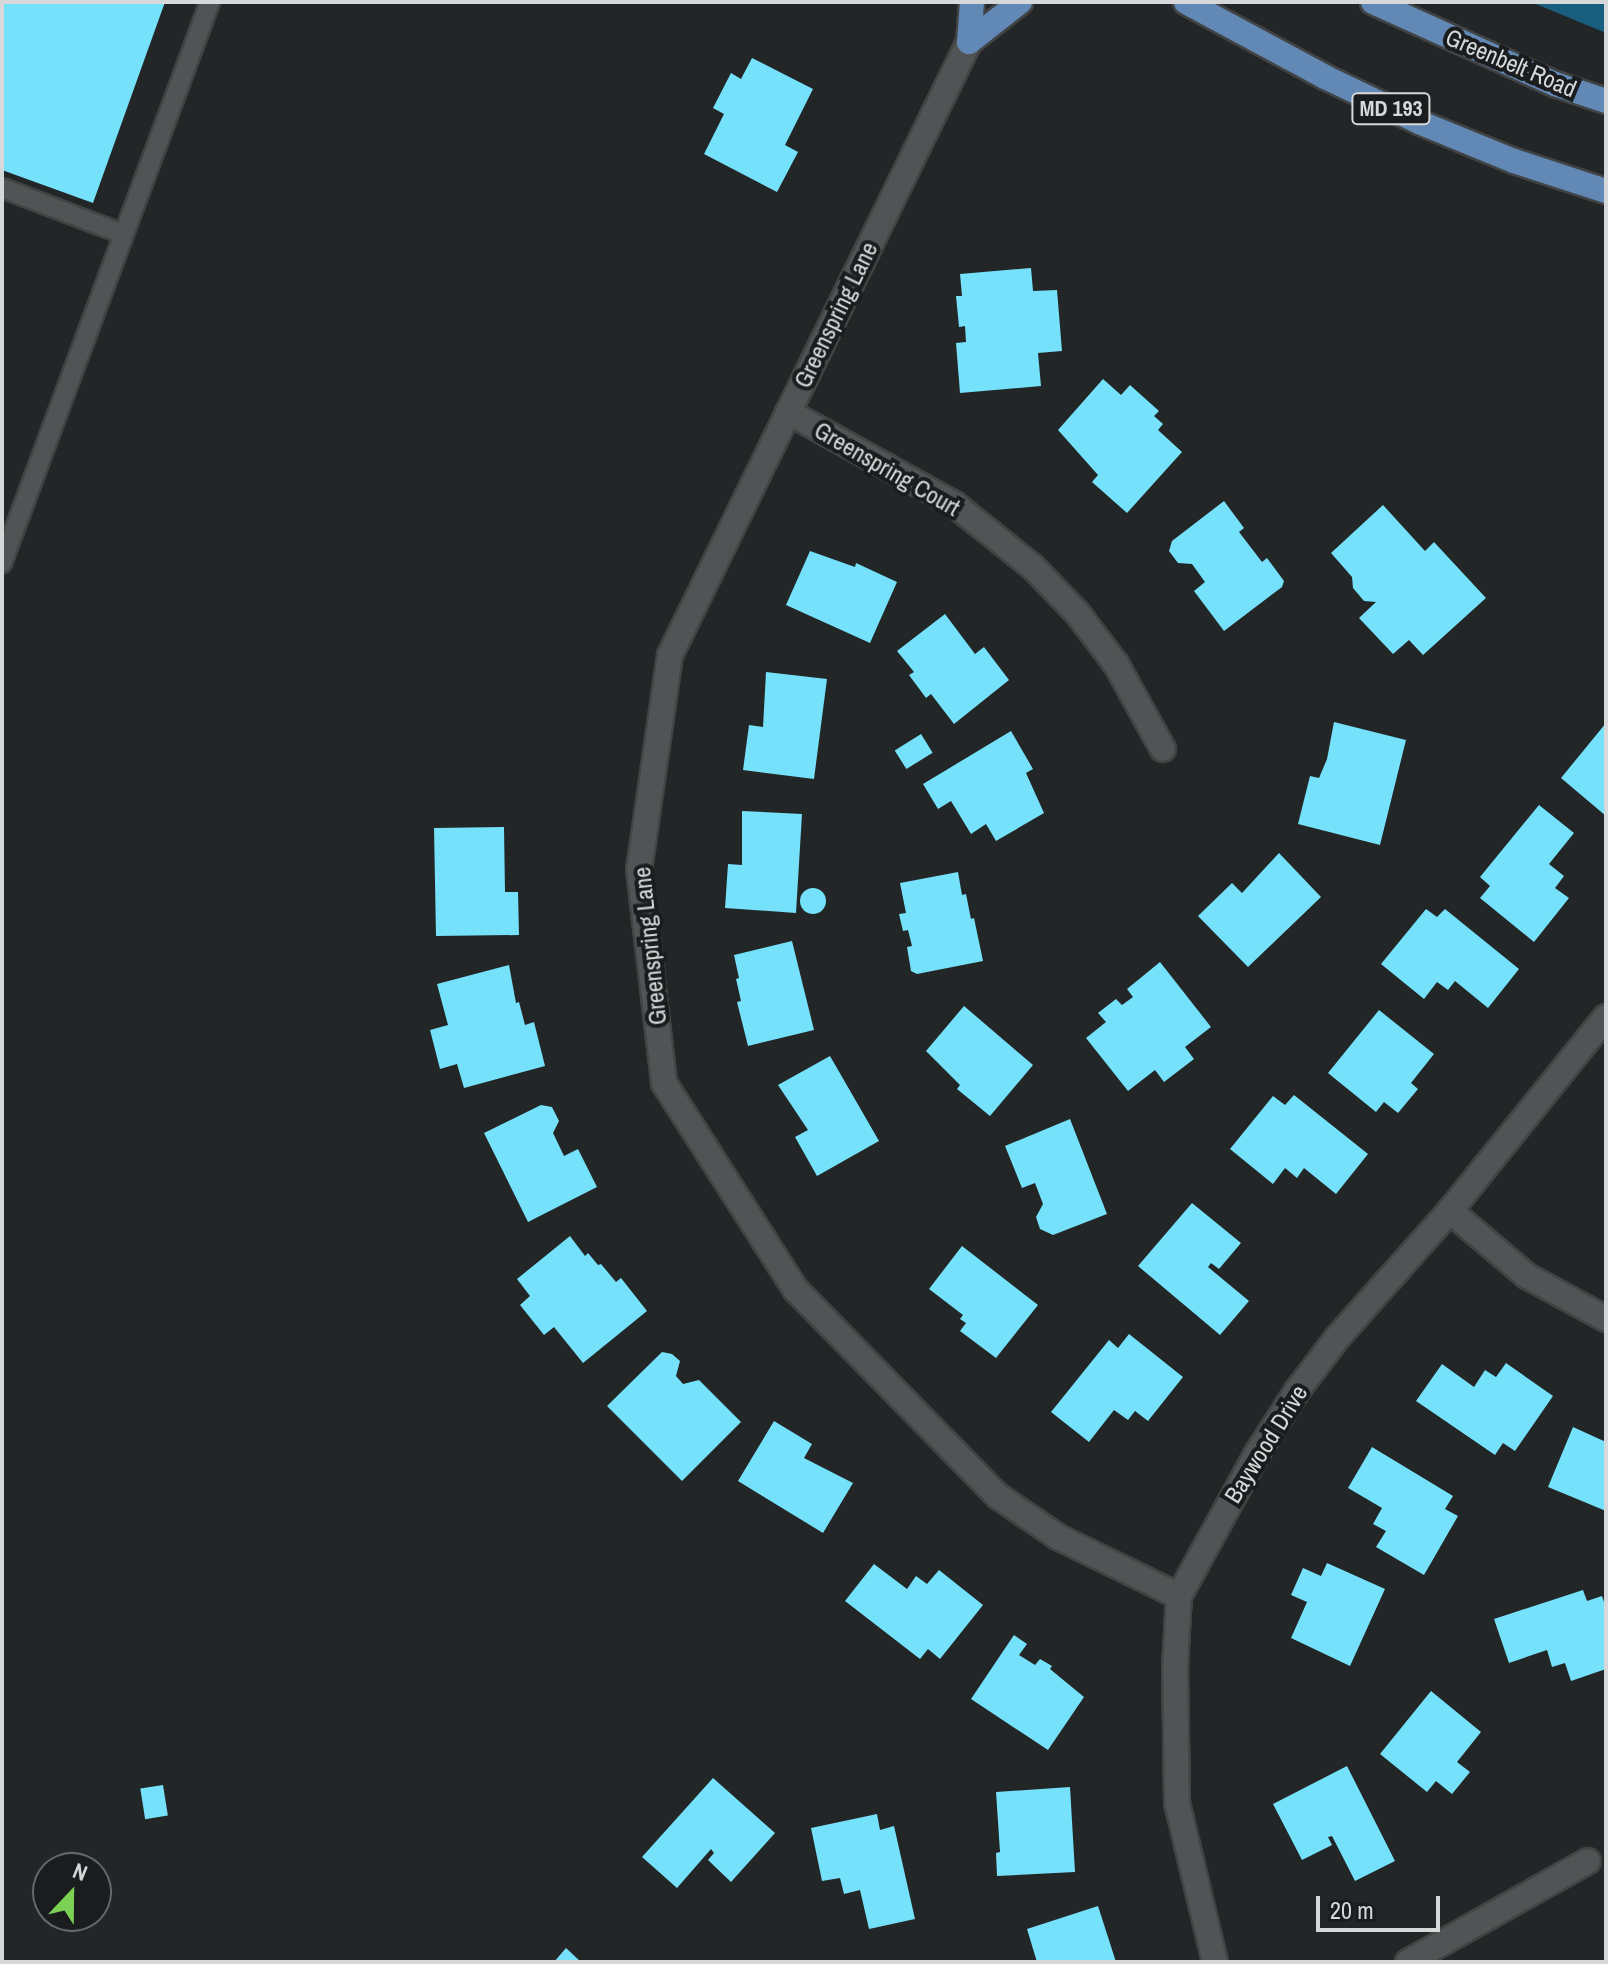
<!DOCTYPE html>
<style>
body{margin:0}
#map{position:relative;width:1608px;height:1964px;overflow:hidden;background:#232627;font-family:"Archivo Narrow",sans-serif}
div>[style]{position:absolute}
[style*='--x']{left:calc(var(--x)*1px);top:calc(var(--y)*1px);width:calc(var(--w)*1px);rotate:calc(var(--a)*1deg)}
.forest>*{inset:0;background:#195e7e}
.building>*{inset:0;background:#76e1fa;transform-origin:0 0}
.round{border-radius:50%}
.roads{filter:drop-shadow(2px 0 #414344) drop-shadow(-2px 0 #414344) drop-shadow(0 2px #414344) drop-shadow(0 -2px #414344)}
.lane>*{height:18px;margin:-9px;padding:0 9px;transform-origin:9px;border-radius:9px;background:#515455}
.street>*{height:24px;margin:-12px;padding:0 12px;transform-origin:12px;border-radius:12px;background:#515455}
.primary>*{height:24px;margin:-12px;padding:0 12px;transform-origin:12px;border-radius:12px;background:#6289b6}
span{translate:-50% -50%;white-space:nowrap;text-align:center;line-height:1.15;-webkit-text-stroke:8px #1a1c1e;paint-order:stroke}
.shield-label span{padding:2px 6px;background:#1a1c1e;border:2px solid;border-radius:6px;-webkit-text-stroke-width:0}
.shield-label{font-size:22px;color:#d6d8d9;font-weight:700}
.street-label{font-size:24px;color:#d6d8d9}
.frame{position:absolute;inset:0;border:4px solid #d6d8d9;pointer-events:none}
.north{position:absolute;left:32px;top:1852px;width:80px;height:80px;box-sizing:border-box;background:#1a1c1e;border:2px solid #656769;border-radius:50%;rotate:22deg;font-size:22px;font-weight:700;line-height:32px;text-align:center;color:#d6d8d9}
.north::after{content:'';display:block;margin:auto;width:28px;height:36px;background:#7cd155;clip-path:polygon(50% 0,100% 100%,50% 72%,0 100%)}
.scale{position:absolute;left:1316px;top:1896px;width:124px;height:36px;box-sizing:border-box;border:4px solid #d6d8d9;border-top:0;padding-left:10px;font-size:24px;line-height:28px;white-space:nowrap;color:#d6d8d9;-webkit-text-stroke:6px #1a1c1e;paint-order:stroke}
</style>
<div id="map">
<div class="forest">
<i style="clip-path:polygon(1531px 2px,1606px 2px,1606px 33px)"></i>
</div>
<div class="building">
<i style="clip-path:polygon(2px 2px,165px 2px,93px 203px,2px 170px)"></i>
<i style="clip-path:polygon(752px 58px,813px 89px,785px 145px,798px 152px,777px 192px,704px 154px,724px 114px,713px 108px,731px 73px,741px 79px)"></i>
<i style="clip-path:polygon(1031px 268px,1033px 291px,1057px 290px,1062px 351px,1038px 353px,1041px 386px,960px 393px,956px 343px,966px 342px,965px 326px,959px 327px,956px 296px,962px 296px,960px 274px)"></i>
<i style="clip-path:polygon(1103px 379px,1121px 395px,1130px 385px,1159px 411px,1154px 416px,1163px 424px,1158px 430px,1182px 452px,1127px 513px,1092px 482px,1098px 475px,1058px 430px)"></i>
<i style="clip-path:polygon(1224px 501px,1244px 528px,1239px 532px,1262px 562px,1267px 558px,1284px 581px,1282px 587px,1224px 631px,1194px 591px,1205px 582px,1192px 564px,1178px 563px,1169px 551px,1172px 541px)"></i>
<i style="clip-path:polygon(1383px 505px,1425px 551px,1434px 542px,1486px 598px,1423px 655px,1409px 640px,1393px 654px,1359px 618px,1376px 602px,1364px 601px,1353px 588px,1352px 577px,1331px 553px)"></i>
<i style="clip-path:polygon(810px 551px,855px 567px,856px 563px,897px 582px,870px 643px,786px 605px)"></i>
<i style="clip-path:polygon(945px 614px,975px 654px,984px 647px,1009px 680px,954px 724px,931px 694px,926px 698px,909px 675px,914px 672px,897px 651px)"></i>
<i style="clip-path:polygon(766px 672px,827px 679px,814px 779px,743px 770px,749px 725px,763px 727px)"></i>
<i style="clip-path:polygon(1334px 722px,1406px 740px,1380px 845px,1298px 824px,1310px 776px,1319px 778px,1327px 759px)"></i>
<i style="clip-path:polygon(1606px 723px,1606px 816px,1561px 778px)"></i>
<i style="clip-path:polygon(1011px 731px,1033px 769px,1026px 773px,1044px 813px,996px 841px,986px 824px,971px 834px,951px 801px,938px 809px,923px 784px)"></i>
<i style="left:921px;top:734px;width:22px;height:31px;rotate:58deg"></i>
<i style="clip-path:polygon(1539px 805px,1574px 833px,1549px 864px,1564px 876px,1555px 888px,1569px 898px,1534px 942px,1480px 898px,1490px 886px,1480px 877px)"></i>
<i style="clip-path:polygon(742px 811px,802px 814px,796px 913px,725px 908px,728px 864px,742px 865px)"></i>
<i style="clip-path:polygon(504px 827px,505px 892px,518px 892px,519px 935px,436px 936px,434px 828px)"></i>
<i style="clip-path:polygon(1279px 853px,1321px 897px,1248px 967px,1198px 916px,1232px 883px,1242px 893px)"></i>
<i style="clip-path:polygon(958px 872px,962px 895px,966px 894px,971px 919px,974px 918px,983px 961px,917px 974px,911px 971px,907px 947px,912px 946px,908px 930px,903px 931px,899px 914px,906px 913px,900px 883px)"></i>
<i class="round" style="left:800px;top:888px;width:26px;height:26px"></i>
<i style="clip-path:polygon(1426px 909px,1437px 917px,1445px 909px,1519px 969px,1488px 1008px,1455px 981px,1448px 990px,1437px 982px,1424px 999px,1381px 964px)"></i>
<i style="clip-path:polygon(792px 941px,814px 1030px,748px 1046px,737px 1002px,741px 1001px,736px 979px,739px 978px,734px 955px)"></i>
<i style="clip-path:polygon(1160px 962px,1211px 1027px,1185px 1047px,1194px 1059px,1164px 1082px,1155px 1070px,1128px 1091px,1086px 1038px,1106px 1022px,1098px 1013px,1116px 999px,1122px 1005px,1133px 997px,1127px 989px)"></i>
<i style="clip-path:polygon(509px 965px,516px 1003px,519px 1002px,525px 1025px,534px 1022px,545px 1066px,464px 1088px,457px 1064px,440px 1069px,430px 1030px,448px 1025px,437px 984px)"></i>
<i style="clip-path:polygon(964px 1006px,1033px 1065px,990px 1116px,957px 1089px,960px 1085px,926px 1051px)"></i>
<i style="clip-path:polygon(1379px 1010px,1434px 1054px,1411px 1083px,1418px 1089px,1398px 1113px,1384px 1102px,1376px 1112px,1328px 1073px)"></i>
<i style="clip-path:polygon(830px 1056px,879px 1141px,817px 1176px,795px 1137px,808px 1130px,778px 1085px)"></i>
<i style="clip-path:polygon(1294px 1095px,1368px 1154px,1336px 1194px,1304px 1168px,1297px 1178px,1285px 1168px,1273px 1184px,1230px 1149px,1273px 1096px,1285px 1105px)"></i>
<i style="clip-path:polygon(541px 1105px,552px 1107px,559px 1121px,553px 1133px,564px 1156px,578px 1149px,597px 1187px,528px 1222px,484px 1133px)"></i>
<i style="clip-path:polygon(1070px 1119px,1107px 1214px,1053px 1235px,1040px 1229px,1036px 1217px,1043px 1204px,1035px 1183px,1022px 1188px,1005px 1146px)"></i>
<i style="clip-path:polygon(1192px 1203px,1241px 1243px,1219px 1269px,1211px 1263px,1208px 1267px,1249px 1301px,1220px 1335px,1138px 1266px)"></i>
<i style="clip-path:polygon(570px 1236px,585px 1256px,588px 1253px,598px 1265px,601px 1264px,616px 1282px,621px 1278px,647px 1311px,583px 1363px,554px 1327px,544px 1335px,520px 1305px,530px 1296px,517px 1279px)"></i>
<i style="clip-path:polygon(962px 1246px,1038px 1305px,996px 1358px,960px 1331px,966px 1323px,960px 1319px,963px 1315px,929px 1289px)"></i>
<i style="clip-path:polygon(1129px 1334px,1183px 1377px,1148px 1421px,1135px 1411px,1128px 1420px,1114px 1410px,1089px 1442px,1051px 1412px,1109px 1340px,1118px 1348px)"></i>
<i style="clip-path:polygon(662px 1352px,672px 1354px,680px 1361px,676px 1376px,683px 1384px,699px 1380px,741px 1422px,682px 1481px,607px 1406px)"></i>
<i style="clip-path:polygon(1506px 1363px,1553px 1396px,1515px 1451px,1503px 1443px,1495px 1455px,1416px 1401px,1442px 1364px,1474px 1387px,1485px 1370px,1496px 1377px)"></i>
<i style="clip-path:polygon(774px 1421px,812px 1444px,804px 1458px,853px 1483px,823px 1533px,738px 1481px)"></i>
<i style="clip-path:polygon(1573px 1427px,1606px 1442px,1606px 1511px,1548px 1487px)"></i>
<i style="clip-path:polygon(1372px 1447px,1453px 1496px,1445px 1509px,1458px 1516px,1424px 1575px,1376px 1547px,1386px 1531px,1373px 1524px,1382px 1508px,1348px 1488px)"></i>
<i style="clip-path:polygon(1327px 1563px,1385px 1589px,1350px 1666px,1291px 1638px,1307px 1602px,1291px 1595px,1303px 1568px,1321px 1576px)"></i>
<i style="clip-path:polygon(874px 1564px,907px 1589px,916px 1576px,927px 1584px,939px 1570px,983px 1605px,940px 1659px,928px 1649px,920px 1659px,845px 1601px)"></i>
<i style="clip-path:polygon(1583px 1590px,1587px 1601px,1602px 1596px,1606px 1608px,1606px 1669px,1571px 1681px,1565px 1663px,1552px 1667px,1547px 1650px,1509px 1663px,1494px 1619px)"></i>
<i style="clip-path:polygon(1014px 1635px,1027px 1644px,1019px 1655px,1035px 1665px,1040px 1659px,1052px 1666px,1050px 1669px,1084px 1697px,1048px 1750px,971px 1699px)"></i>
<i style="clip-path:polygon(1431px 1691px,1481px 1732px,1457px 1762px,1470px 1772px,1452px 1794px,1436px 1781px,1427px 1792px,1380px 1754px)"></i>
<i style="clip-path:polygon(1347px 1766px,1395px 1861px,1355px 1881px,1332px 1836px,1328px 1837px,1332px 1845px,1302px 1860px,1273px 1804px)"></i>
<i style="clip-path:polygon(713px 1778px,775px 1833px,731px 1882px,708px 1860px,714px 1853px,711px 1849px,677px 1888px,642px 1857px)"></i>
<i style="left:163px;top:1785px;width:31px;height:23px;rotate:81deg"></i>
<i style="clip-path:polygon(1070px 1787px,1075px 1872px,997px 1876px,996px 1853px,1000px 1852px,996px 1792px)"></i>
<i style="clip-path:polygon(877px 1814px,880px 1830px,894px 1826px,915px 1919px,869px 1929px,860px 1890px,844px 1894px,840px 1878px,822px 1881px,811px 1828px)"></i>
<i style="clip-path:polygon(1098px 1906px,1116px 1962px,1037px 1962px,1027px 1929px)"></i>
<i style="clip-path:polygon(566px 1948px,581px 1962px,554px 1962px)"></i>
</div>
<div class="roads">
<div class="lane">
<i style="--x:2;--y:188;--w:129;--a:20.8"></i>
<i style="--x:2;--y:563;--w:598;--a:-69.66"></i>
</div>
<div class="street">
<i style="--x:969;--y:42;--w:682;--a:116"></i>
<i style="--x:670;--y:655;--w:216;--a:98.2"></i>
<i style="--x:639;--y:869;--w:215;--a:83.3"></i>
<i style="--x:664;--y:1083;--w:246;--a:57.5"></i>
<i style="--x:796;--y:1290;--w:289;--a:45.6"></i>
<i style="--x:998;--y:1496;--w:73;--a:34.3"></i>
<i style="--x:1058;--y:1537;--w:135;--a:26"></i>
<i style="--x:788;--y:412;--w:190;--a:29"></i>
<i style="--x:954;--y:504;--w:101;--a:38.6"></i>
<i style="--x:1033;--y:567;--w:65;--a:46.2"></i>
<i style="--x:1078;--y:614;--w:63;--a:52.8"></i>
<i style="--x:1116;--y:664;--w:97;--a:61.1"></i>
<i style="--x:1450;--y:1211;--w:101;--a:40.2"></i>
<i style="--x:1527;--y:1276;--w:90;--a:28.6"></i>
<i style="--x:1215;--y:1962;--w:163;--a:-103.4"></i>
<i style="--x:1177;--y:1803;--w:136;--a:-90.8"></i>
<i style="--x:1175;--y:1667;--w:71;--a:-86.8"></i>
<i style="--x:1179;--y:1596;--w:164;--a:-61.3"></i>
<i style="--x:1258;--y:1452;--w:72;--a:-57.4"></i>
<i style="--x:1297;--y:1391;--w:68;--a:-52.8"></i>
<i style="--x:1338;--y:1337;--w:169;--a:-48.4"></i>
<i style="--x:1450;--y:1211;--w:249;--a:-51.2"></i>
<i style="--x:1408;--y:1962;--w:206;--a:-29.3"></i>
</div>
<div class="primary">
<i style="--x:1186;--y:2;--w:158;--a:28.3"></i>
<i style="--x:1325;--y:77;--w:106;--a:25.6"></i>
<i style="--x:1421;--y:123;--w:100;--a:22.2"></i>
<i style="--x:1514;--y:161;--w:97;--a:18.1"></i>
<i style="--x:1373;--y:2;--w:200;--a:24.3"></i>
<i style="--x:1555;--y:84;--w:54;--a:18.4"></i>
<i style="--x:969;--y:42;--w:65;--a:-38.1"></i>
<i style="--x:969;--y:42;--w:40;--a:-85.7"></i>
</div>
</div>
<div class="shield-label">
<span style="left:1391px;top:109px">MD 193</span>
</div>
<div class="street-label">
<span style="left:1511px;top:63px;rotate:23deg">Greenbelt Road</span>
<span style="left:836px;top:315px;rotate:-64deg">Greenspring Lane</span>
<span style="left:887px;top:469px;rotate:30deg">Greenspring Court</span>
<span style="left:650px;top:946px;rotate:-96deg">Greenspring Lane</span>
<span style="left:1266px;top:1444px;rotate:-58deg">Baywood Drive</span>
</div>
<div class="frame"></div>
<div class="north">N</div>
<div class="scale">20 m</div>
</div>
